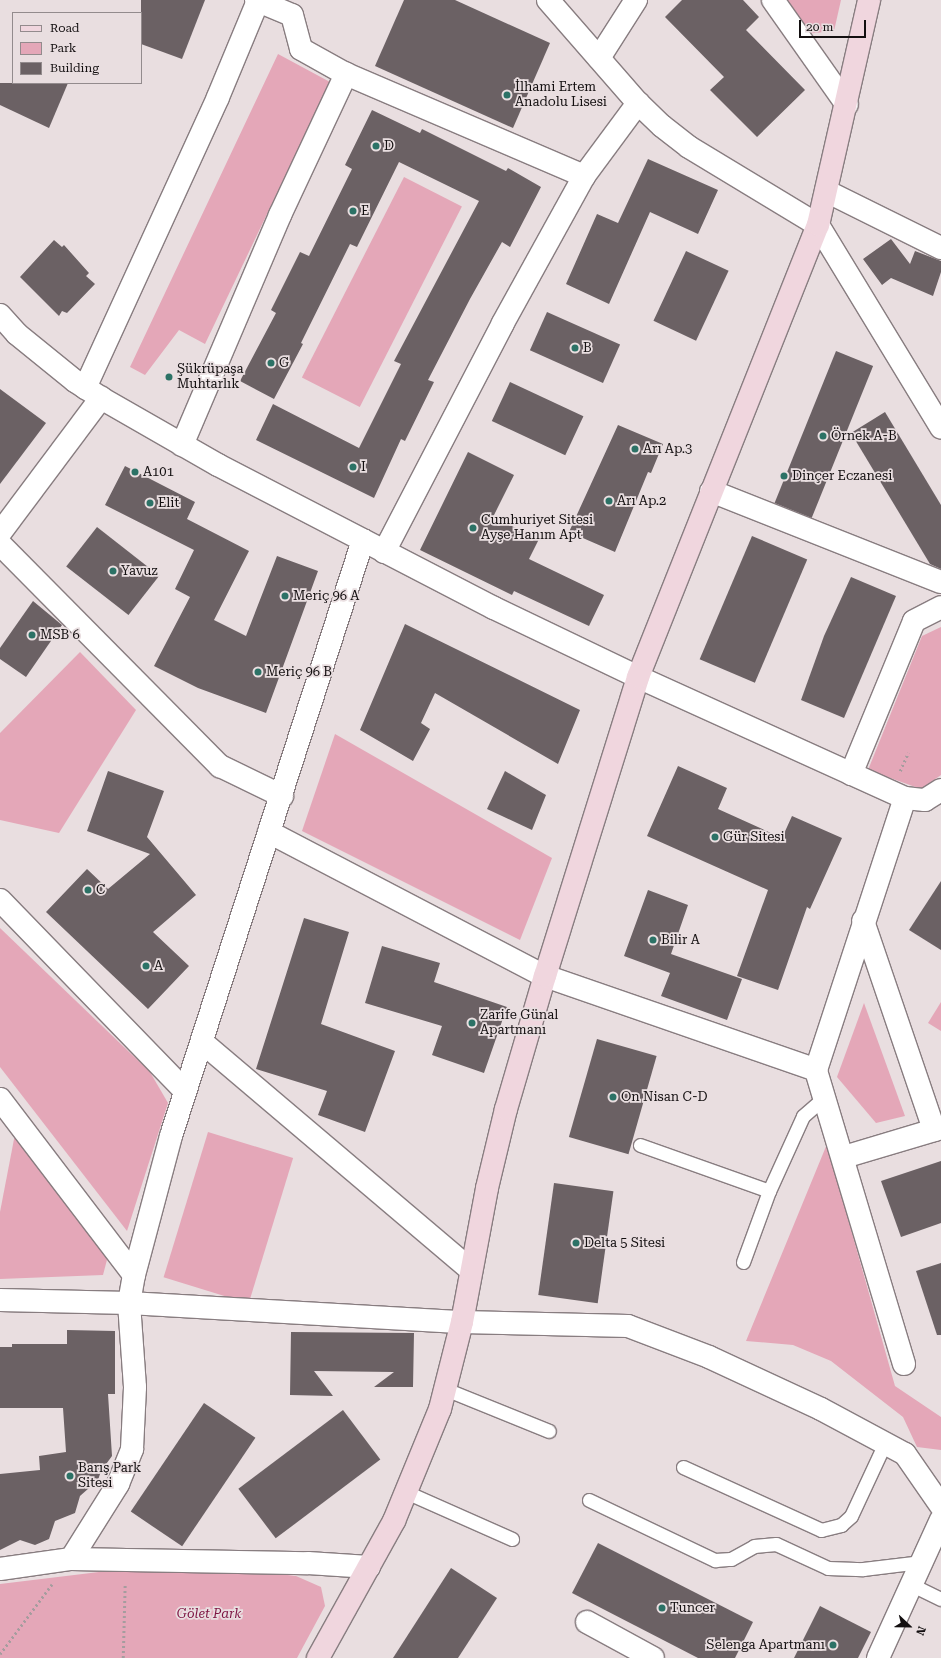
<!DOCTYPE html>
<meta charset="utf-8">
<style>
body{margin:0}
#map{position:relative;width:941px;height:1658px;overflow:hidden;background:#e9dee0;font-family:"Roboto Serif",serif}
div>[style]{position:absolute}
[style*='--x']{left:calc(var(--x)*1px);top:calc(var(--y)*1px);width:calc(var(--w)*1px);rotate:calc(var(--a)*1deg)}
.green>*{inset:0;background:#e4a7b8;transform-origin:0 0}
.building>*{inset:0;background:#6b6164;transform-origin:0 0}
.path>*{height:2.5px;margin-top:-1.25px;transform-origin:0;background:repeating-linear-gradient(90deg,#a59c9e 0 2px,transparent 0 5px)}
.roads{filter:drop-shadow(1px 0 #887d80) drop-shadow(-1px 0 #887d80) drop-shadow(0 1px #887d80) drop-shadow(0 -1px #887d80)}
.lane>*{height:13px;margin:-6.5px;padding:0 6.5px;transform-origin:6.5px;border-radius:6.5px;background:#fff}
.street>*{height:22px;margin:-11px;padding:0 11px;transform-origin:11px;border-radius:11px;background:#fff}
.secondary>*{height:22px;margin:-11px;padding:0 11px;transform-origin:11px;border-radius:11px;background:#f0d6de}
.dots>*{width:11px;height:11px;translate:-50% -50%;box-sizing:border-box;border:2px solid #e9dee0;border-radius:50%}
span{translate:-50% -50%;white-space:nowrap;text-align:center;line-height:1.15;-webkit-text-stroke:3.5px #e9dee0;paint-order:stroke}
.poi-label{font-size:13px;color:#130f10}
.left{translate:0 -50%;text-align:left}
.right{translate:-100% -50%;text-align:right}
.park-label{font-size:13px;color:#7d1341;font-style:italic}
.legend{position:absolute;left:12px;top:12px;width:130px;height:72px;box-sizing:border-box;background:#e9dee0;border:1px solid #938b8d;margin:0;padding:5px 7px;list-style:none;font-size:12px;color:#130f10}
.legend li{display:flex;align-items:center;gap:8px;height:20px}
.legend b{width:20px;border:1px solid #938b8d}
.north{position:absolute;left:889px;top:1606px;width:40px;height:40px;-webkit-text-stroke:3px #e9dee0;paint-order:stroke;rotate:112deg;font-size:11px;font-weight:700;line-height:16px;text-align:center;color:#130f10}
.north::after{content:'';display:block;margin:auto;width:14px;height:18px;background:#130f10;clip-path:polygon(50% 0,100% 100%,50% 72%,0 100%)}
.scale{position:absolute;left:799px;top:20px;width:67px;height:18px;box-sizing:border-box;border:2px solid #130f10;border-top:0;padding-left:5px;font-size:12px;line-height:14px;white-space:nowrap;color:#130f10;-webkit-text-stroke:3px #e9dee0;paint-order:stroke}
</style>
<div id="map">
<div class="green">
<i style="clip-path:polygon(777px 0,841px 0,834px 31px,796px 35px)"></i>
<i style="clip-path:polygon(278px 54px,330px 82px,205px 344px,179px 330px,145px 375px,130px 367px)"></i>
<i style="left:404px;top:177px;width:65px;height:225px;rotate:27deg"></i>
<i style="clip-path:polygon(941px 627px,941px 775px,921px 789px,868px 770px,922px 636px)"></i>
<i style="clip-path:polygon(80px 652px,136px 710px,59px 833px,0 820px,0 733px)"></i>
<i style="clip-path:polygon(335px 734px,552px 858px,520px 940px,302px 831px)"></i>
<i style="clip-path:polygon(0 928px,150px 1072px,168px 1103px,127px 1231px,0 1067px)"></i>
<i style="clip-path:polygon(941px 1002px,941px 1031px,928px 1023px)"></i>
<i style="clip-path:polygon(864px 1003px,905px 1116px,876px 1123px,837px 1077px)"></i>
<i style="left:208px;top:1132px;width:89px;height:152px;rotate:17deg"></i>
<i style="clip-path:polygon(15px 1134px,108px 1256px,103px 1275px,0 1279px,0 1212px)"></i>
<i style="clip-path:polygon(827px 1144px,895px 1386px,941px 1417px,941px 1450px,917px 1447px,903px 1417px,831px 1361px,793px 1345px,746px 1341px)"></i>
<i style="clip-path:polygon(230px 1568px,296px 1576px,321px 1587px,325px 1606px,297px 1658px,0 1658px,0 1584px,99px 1572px)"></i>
</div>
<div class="building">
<i style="clip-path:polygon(141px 0,205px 0,182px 59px,141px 44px)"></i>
<i style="clip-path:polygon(404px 0,455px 0,550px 43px,513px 128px,375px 66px)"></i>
<i style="clip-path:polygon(682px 0,743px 0,759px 17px,746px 30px,805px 90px,757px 137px,710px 90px,724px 77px,665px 17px)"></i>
<i style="clip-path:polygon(0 83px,68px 83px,49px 128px,0 105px)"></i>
<i style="clip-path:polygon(372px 110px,420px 133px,422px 129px,506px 171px,508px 168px,541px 187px,510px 247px,502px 242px,470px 299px,428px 380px,434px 382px,405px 441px,401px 439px,374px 498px,256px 440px,273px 404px,359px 448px,401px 364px,394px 361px,479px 201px,399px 162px,357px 247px,350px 244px,301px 343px,303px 344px,274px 399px,240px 381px,276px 313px,271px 310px,300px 252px,309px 256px,352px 169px,345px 165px)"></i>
<i style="clip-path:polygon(648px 159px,718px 190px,698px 234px,650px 212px,609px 304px,566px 284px,597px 214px,618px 223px)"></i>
<i style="clip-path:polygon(891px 239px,910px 264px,915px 251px,941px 261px,941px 272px,933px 296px,891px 278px,882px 285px,863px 259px)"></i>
<i style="clip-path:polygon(54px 240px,62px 247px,64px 245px,89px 273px,86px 276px,95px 284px,67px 313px,62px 311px,59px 316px,20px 277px)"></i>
<i style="left:686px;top:251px;width:47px;height:77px;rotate:25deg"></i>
<i style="left:547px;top:312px;width:80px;height:42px;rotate:24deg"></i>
<i style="left:836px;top:351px;width:40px;height:164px;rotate:22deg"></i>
<i style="left:510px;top:382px;width:81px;height:43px;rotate:25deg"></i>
<i style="clip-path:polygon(0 389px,46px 423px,0 484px)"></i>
<i style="clip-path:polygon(885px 412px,941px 505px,941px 569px,930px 564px,851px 433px)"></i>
<i style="clip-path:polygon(618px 425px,663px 444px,651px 473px,648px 472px,615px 552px,569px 532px)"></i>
<i style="clip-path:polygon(468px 452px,514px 475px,493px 517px,539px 539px,529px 559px,604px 595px,589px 626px,514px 591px,512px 595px,420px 550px)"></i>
<i style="clip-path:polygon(125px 466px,195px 502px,187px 519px,249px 551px,214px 620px,246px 636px,277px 556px,318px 571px,266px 713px,198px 688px,154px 666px,190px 597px,175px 589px,194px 550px,105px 505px)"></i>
<i style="left:97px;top:527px;width:79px;height:50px;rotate:38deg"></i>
<i style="left:752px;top:536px;width:60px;height:134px;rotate:23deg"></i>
<i style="clip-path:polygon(851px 577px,896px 596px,844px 718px,801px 700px,824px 636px)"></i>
<i style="clip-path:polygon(33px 601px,62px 625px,26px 677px,0 659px,0 648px)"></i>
<i style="clip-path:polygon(405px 624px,580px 710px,558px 764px,435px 693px,421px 723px,430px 729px,413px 761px,360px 730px)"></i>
<i style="clip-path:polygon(678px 766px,727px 788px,718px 809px,782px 838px,792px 816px,842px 838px,810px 909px,807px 907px,778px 990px,737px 976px,768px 890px,647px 836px)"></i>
<i style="clip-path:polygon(108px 771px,164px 791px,147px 837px,196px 895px,153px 932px,189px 966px,148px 1009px,46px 912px,87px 869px,108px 889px,150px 854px,87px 831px)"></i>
<i style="clip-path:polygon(505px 771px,546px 795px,532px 830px,487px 809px)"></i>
<i style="clip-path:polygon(941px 881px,941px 950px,909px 930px)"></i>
<i style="clip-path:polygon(648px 890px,688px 905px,671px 954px,742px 979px,727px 1020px,661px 996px,670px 973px,624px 956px)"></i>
<i style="clip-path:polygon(304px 918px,349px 932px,321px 1024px,395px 1051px,365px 1132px,318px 1115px,327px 1091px,256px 1069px)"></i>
<i style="clip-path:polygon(382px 946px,440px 963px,434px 982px,507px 1007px,484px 1073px,432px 1055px,442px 1026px,365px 1003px)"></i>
<i style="left:597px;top:1039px;width:62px;height:102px;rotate:16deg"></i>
<i style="clip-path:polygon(941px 1161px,941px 1223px,901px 1237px,881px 1181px)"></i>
<i style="left:554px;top:1183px;width:60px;height:113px;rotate:8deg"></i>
<i style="clip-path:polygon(941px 1263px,941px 1335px,937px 1335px,916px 1271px)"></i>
<i style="clip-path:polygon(67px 1330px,115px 1331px,115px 1394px,108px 1394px,112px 1456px,101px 1471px,98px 1480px,80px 1496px,75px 1513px,55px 1521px,49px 1539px,35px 1545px,20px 1540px,0 1550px,0 1474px,40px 1470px,39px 1456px,66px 1452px,63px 1408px,0 1408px,0 1347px,12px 1347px,12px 1344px,67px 1344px)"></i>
<i style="clip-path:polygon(291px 1332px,414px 1333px,413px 1387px,374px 1387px,394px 1372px,314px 1371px,333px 1396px,290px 1395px)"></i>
<i style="left:204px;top:1403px;width:62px;height:131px;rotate:34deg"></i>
<i style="left:343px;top:1410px;width:62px;height:131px;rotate:53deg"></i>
<i style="clip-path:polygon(598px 1543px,753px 1622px,735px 1658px,698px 1658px,572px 1593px)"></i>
<i style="clip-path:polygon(451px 1568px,497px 1598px,458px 1658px,393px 1658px)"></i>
<i style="clip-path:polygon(820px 1606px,871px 1632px,858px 1658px,794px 1658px)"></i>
</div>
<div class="path">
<i style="--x:900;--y:771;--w:20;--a:-66"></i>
<i style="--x:0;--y:1654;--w:87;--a:-53.4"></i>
<i style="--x:123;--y:1658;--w:75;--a:-88.5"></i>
</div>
<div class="roads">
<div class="lane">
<i style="--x:640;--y:1145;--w:137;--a:19.6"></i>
<i style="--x:743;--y:1262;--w:76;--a:-69.9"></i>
<i style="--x:769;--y:1191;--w:82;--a:-65.6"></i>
<i style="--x:803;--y:1116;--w:29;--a:-41"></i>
<i style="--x:445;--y:1389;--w:112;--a:22"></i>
<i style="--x:683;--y:1467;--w:152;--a:24.5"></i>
<i style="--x:821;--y:1530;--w:21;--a:-14"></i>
<i style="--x:841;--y:1525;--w:13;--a:-42"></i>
<i style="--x:851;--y:1516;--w:81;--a:-65"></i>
<i style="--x:406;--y:1492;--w:116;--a:23.9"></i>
<i style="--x:589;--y:1500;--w:140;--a:25.5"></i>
<i style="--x:715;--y:1560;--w:16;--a:-4"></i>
<i style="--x:731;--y:1559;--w:26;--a:-29"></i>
<i style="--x:754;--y:1546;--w:22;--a:-5"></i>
<i style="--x:776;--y:1544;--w:57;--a:24.8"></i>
<i style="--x:828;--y:1568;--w:35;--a:2"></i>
<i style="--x:863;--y:1569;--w:59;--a:-6.8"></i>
<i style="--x:912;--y:1585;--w:32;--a:26"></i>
</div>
<div class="street">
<i style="--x:256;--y:0;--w:39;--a:23"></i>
<i style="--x:292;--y:15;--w:35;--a:75"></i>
<i style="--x:301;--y:49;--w:51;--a:29.1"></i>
<i style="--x:346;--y:74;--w:259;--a:23.2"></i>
<i style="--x:548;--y:0;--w:137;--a:48.9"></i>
<i style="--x:638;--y:103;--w:33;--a:44"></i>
<i style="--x:662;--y:126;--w:34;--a:38"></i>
<i style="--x:689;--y:147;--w:151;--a:31.2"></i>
<i style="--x:818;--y:225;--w:237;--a:58.7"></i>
<i style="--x:773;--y:0;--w:128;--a:54.8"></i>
<i style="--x:599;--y:58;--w:69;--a:-57.5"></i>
<i style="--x:826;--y:191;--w:128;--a:26.4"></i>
<i style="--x:0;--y:315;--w:25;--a:48"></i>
<i style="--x:17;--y:334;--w:75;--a:39"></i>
<i style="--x:75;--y:381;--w:31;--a:33"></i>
<i style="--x:101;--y:398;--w:135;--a:29.8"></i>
<i style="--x:218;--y:465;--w:311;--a:27.4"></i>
<i style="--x:494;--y:608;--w:160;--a:25.6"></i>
<i style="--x:638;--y:677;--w:293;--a:24.4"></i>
<i style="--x:905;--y:798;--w:20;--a:6"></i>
<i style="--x:925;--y:800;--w:19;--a:-32"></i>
<i style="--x:85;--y:388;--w:320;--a:-65.4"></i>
<i style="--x:218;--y:97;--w:104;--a:-67.4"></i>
<i style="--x:182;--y:445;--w:250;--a:-66.9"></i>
<i style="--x:280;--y:215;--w:156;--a:-64.9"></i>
<i style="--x:711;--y:491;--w:247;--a:21.6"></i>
<i style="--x:0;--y:533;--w:169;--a:-53.2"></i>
<i style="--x:0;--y:544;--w:313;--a:45.3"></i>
<i style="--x:220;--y:766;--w:69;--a:25.8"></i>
<i style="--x:384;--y:552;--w:258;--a:-62.5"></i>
<i style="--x:503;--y:323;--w:168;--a:-61.1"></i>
<i style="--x:584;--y:176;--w:91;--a:-53.5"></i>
<i style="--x:851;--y:774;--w:165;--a:-67.6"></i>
<i style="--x:914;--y:621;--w:30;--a:-27"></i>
<i style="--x:269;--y:832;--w:311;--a:27.6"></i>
<i style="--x:545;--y:976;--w:287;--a:19.1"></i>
<i style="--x:0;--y:900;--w:266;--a:45.9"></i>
<i style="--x:863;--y:921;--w:221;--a:71.2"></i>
<i style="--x:202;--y:1042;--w:351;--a:40.3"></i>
<i style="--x:0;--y:1099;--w:221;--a:52.7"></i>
<i style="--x:844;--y:1157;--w:101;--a:-16.6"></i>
<i style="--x:0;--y:1300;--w:129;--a:1.3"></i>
<i style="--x:129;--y:1303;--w:334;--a:3.3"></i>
<i style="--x:462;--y:1322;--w:166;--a:1.4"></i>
<i style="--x:628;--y:1326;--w:87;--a:20.9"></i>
<i style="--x:709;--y:1357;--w:123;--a:24.9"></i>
<i style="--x:821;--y:1409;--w:95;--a:28.2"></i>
<i style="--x:905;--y:1454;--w:63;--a:55.3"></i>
<i style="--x:904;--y:1364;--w:307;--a:-106.7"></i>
<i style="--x:816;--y:1070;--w:286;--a:-71.9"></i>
<i style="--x:71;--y:1559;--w:89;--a:-57.9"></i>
<i style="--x:118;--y:1484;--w:38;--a:-68"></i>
<i style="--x:132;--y:1449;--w:62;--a:-87.2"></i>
<i style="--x:135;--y:1387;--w:84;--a:-94.1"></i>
<i style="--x:129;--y:1303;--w:28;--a:-80"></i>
<i style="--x:134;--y:1275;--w:144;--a:-75.1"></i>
<i style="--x:171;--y:1136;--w:626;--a:-72.14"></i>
<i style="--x:0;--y:1569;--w:72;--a:-8"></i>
<i style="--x:71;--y:1559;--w:237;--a:1"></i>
<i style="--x:308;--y:1563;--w:61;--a:3.8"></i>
<i style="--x:587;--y:1622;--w:75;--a:28.6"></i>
<i style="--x:878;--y:1658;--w:152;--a:-65.5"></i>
</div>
<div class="secondary">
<i style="--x:318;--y:1658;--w:157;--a:-61"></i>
<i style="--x:394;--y:1521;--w:121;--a:-67.7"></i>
<i style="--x:440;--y:1409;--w:90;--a:-75.8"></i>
<i style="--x:462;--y:1322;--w:136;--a:-79.4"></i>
<i style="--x:487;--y:1188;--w:81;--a:-76.5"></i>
<i style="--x:506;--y:1109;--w:139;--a:-73.7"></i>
<i style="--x:545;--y:976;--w:313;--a:-72.7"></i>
<i style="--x:638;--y:677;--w:487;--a:-68.3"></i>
<i style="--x:818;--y:225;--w:231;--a:-77.2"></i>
</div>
</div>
<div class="dots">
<i style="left:507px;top:95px;background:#2c7266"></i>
<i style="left:376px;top:146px;background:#2c7266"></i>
<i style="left:353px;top:211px;background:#2c7266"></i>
<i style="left:575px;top:348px;background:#2c7266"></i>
<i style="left:271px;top:363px;background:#2c7266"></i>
<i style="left:169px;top:377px;background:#2c7266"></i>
<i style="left:823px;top:436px;background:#2c7266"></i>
<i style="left:635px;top:449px;background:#2c7266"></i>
<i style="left:353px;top:467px;background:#2c7266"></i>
<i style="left:135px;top:472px;background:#2c7266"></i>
<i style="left:784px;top:476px;background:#2c7266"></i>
<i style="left:609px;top:501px;background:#2c7266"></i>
<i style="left:150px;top:503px;background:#2c7266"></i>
<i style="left:473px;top:528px;background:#2c7266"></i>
<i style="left:113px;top:571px;background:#2c7266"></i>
<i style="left:285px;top:596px;background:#2c7266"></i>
<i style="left:32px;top:635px;background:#2c7266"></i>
<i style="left:258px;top:672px;background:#2c7266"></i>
<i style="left:715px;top:837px;background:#2c7266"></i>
<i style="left:88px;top:890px;background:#2c7266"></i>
<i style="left:653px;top:940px;background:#2c7266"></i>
<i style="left:146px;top:966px;background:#2c7266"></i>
<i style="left:472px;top:1023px;background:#2c7266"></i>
<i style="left:613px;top:1097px;background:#2c7266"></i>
<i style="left:576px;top:1243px;background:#2c7266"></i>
<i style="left:70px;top:1476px;background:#2c7266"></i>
<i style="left:662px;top:1608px;background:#2c7266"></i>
<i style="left:833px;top:1645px;background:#2c7266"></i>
</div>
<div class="poi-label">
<span class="left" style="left:515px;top:95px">İlhami Ertem<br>Anadolu Lisesi</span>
<span class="left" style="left:384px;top:146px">D</span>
<span class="left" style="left:361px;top:211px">E</span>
<span class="left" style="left:583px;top:348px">B</span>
<span class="left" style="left:279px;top:363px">G</span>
<span class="left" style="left:177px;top:377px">Şükrüpaşa<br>Muhtarlık</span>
<span class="left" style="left:831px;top:436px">Örnek A-B</span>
<span class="left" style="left:643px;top:449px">Arı Ap.3</span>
<span class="left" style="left:361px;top:467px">I</span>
<span class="left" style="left:143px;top:472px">A101</span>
<span class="left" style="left:792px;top:476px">Dinçer Eczanesi</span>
<span class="left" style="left:617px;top:501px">Arı Ap.2</span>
<span class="left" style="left:158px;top:503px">Elit</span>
<span class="left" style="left:481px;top:528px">Cumhuriyet Sitesi<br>Ayşe Hanım Apt</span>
<span class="left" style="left:121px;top:571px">Yavuz</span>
<span class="left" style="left:293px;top:596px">Meriç 96 A</span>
<span class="left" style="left:40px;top:635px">MSB 6</span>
<span class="left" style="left:266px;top:672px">Meriç 96 B</span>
<span class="left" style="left:723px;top:837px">Gür Sitesi</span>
<span class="left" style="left:96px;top:890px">C</span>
<span class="left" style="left:661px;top:940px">Bilir A</span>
<span class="left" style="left:154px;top:966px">A</span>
<span class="left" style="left:480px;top:1023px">Zarife Günal<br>Apartmanı</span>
<span class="left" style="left:621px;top:1097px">On Nisan C-D</span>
<span class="left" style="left:584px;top:1243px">Delta 5 Sitesi</span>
<span class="left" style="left:78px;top:1476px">Barış Park<br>Sitesi</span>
<span class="left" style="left:670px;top:1608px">Tuncer</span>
<span class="right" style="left:825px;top:1645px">Selenga Apartmanı</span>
</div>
<div class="park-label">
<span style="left:209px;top:1614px">Gölet Park</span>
</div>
<ul class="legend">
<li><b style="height:5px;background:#f0d6de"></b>Road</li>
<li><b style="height:11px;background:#e4a7b8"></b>Park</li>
<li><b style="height:11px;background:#6b6164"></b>Building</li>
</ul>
<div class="north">N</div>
<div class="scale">20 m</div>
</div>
